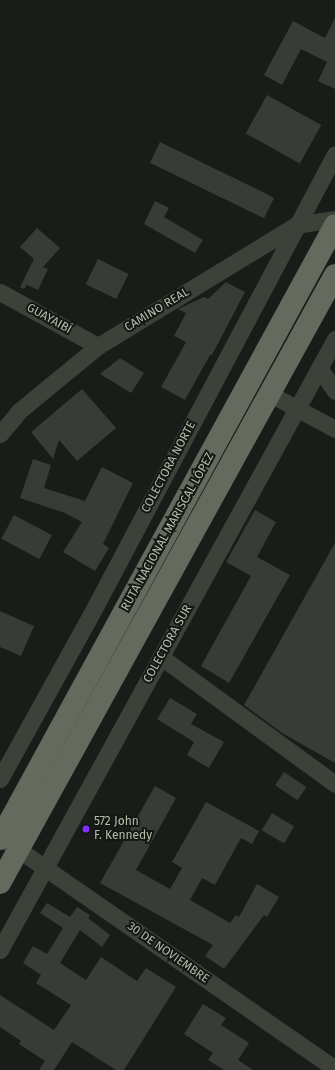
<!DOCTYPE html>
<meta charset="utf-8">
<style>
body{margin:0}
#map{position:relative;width:335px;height:1070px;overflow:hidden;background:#1a1c19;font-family:"Fira Sans",sans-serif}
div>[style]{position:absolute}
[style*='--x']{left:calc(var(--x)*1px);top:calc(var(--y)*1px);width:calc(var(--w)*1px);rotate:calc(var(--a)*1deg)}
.building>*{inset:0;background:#383b36;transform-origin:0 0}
.minor>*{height:17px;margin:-8.5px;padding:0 8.5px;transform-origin:8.5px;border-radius:8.5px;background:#3d413a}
.trunk>*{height:22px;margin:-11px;padding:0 11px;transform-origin:11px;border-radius:11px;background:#646a5d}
.dots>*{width:11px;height:11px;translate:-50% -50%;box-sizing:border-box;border:2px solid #151714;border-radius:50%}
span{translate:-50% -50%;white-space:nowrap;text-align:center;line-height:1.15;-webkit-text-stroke:4px #151714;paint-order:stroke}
.street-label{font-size:12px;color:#b5bcaa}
.poi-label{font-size:12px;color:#b5bcaa}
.left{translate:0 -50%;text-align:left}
</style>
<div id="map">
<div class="building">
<i style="clip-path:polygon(335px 18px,335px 89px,318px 81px,327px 62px,301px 49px,282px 85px,264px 75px,293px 21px,325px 38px)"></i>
<i style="left:267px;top:95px;width:62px;height:44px;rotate:29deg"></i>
<i style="left:160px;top:142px;width:127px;height:23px;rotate:26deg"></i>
<i style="clip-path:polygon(155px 201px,169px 208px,164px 217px,203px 240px,195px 253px,144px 224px)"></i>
<i style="clip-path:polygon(37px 228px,60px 248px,43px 267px,48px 269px,38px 290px,27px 285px,24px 289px,20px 287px,34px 259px,20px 247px)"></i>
<i style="left:98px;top:259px;width:34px;height:28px;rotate:26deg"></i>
<i style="clip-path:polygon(226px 282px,245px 292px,212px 355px,210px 355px,185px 400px,161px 387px,186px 342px,174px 336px,186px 313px,178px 309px,204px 297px,208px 299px)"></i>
<i style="clip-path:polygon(120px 358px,144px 373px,131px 393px,100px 374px)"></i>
<i style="clip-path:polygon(82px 389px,116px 428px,77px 461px,59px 440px,53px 459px,31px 432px)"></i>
<i style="clip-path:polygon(33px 459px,51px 465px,44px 488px,85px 501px,102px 467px,133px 483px,103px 544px,109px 548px,95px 571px,63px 552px,82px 522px,65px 513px,20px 498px)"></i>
<i style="clip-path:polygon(255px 510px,276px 522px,257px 557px,290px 575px,229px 683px,201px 666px,251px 576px,226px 562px)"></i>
<i style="left:14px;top:515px;width:43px;height:27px;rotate:28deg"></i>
<i style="clip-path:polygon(335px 543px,335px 763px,282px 733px,244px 705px)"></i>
<i style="clip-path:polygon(0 611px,34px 626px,21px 656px,0 647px)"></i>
<i style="clip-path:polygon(170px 698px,197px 714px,191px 724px,224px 742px,209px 768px,187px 755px,194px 742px,157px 719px)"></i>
<i style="left:284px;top:772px;width:27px;height:16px;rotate:34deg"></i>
<i style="clip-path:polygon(155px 786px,176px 798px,136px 870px,170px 889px,182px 868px,172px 862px,206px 802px,259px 831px,252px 844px,241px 838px,215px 885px,202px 878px,190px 900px,230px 923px,236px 915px,239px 917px,257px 884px,279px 897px,267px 917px,264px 915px,224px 969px,205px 956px,213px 945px,100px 883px)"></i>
<i style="left:272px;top:813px;width:26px;height:20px;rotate:31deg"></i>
<i style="clip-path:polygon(47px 903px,70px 917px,77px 907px,90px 915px,88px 918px,110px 935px,102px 947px,80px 930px,60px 963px,86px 980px,101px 957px,137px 981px,146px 968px,176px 987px,124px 1070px,116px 1070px,72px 1042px,54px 1070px,39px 1070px,45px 1061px,19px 1044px,21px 1041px,0 1027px,0 995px,54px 1030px,71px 1005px,36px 983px,41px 975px,23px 963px,33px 946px,47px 954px,63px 928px,40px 913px)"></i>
<i style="clip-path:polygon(203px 1004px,226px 1018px,221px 1025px,249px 1043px,238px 1060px,253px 1070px,224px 1070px,208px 1060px,213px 1053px,184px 1034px)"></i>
</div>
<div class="minor">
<i style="--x:0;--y:292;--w:112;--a:28.9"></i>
<i style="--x:319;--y:368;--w:28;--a:55"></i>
<i style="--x:270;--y:394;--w:74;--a:28.3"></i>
<i style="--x:0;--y:434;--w:30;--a:-50"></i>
<i style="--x:19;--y:411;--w:102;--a:-39.4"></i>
<i style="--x:98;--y:346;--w:232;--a:-31.4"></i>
<i style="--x:296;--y:225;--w:39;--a:-9"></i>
<i style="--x:161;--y:657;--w:215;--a:36.1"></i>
<i style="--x:0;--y:779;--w:199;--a:-61.1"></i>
<i style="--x:96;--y:605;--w:510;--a:-62.08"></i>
<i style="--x:9;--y:843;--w:397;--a:34.7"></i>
<i style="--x:0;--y:950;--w:697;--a:-61.26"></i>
</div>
<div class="trunk">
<i style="--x:0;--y:839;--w:699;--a:-61.38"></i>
<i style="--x:0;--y:883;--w:694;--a:-61.15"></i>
</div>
<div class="dots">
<i style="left:86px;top:829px;background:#7f2eff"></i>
</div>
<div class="street-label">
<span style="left:157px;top:310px;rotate:-31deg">CAMINO REAL</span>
<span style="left:49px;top:319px;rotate:29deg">GUAYAIBÍ</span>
<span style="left:169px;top:467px;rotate:-62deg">COLECTORA NORTE</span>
<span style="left:168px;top:532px;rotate:-61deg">RUTA NACIONAL MARISCAL LÓPEZ</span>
<span style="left:168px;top:644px;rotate:-61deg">COLECTORA SUR</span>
<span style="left:168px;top:953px;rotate:35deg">30 DE NOVIEMBRE</span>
</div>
<div class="poi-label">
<span class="left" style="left:94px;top:829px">572 John<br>F. Kennedy</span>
</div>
</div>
